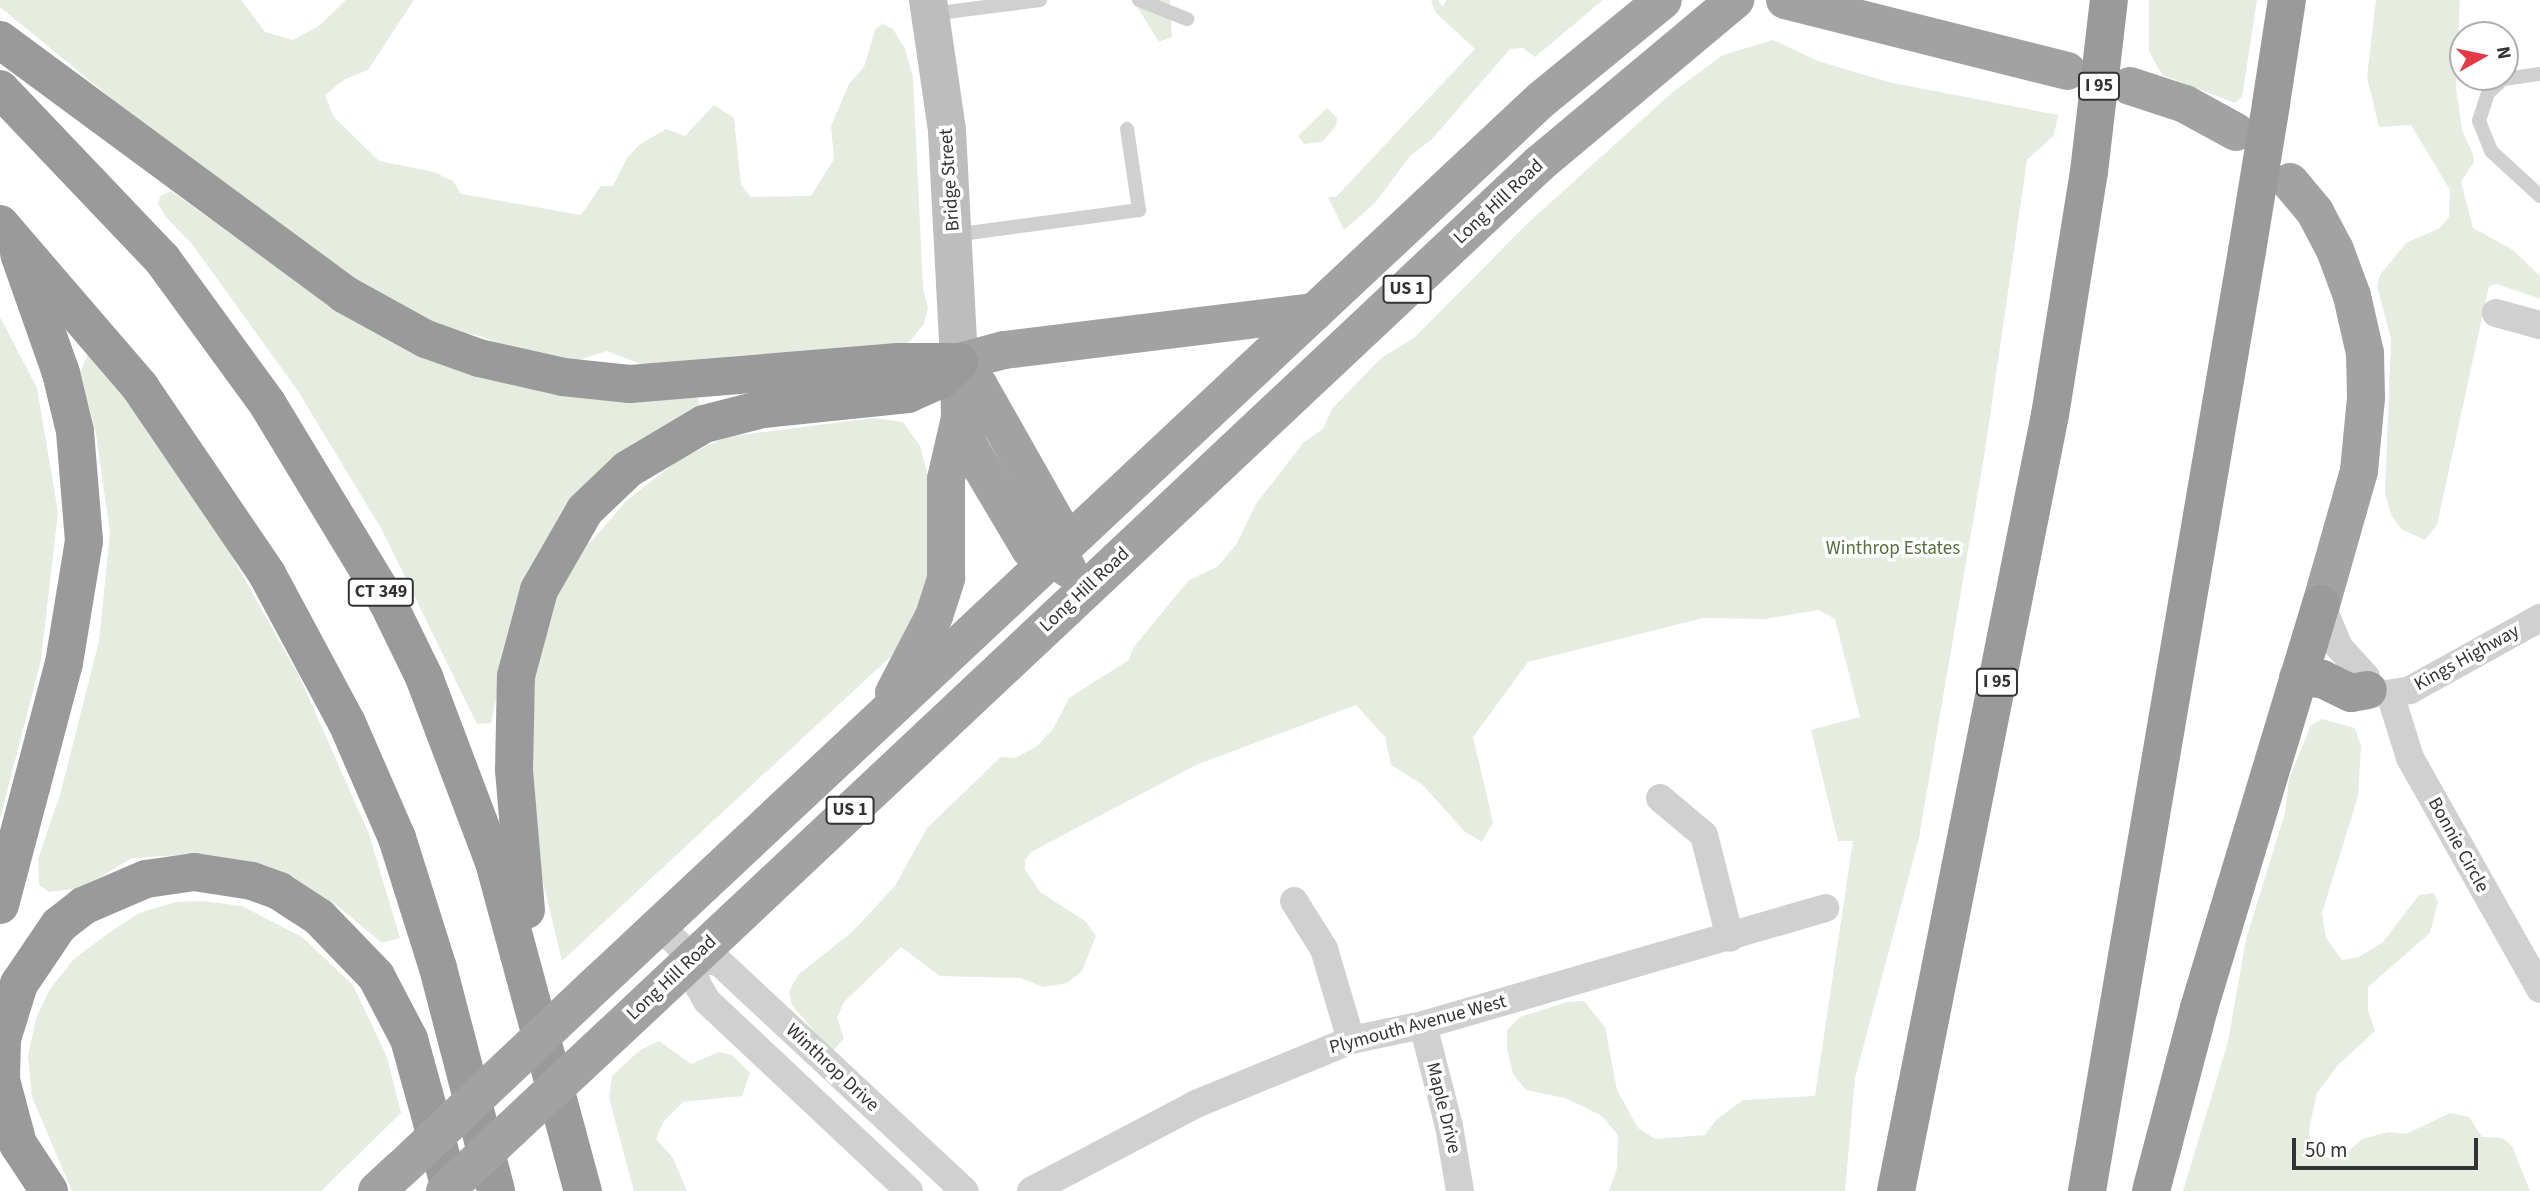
<!DOCTYPE html>
<style>
body{margin:0}
#map{position:relative;width:2540px;height:1191px;overflow:hidden;background:#fff;font-family:"Source Sans 3",sans-serif}
div>[style]{position:absolute}
[style*='--x']{left:calc(var(--x)*1px);top:calc(var(--y)*1px);width:calc(var(--w)*1px);rotate:calc(var(--a)*1deg)}
.green>*{inset:0;background:#e6ecdf}
.service>*{height:14px;margin:-7px;padding:0 7px;transform-origin:7px;border-radius:7px;background:#d0d0d0}
.minor>*{height:28px;margin:-14px;padding:0 14px;transform-origin:14px;border-radius:14px;background:#d0d0d0}
.secondary>*{height:38px;margin:-19px;padding:0 19px;transform-origin:19px;border-radius:19px;background:#bdbdbd}
.trunk>*{height:38px;margin:-19px;padding:0 19px;transform-origin:19px;border-radius:19px;background:#a2a2a2}
.motorway>*{height:38px;margin:-19px;padding:0 19px;transform-origin:19px;border-radius:19px;background:#9a9a9a}
.trunk-bridge>*{height:38px;margin:-19px;padding:0 19px;transform-origin:19px;border-radius:19px;background:#a2a2a2}
.motorway-bridge>*{height:38px;margin:-19px;padding:0 19px;transform-origin:19px;border-radius:19px;background:#9a9a9a}
span{translate:-50% -50%;white-space:nowrap;text-align:center;line-height:1.15;-webkit-text-stroke:7px #fff;paint-order:stroke}
.shield-label span{padding:2px 5px;background:#fff;border:2px solid;border-radius:5px;-webkit-text-stroke-width:0}
.shield-label{font-size:18px;color:#333;font-weight:700}
.street-label{font-size:19px;color:#333}
.park-label{font-size:19px;color:#56703f}
.north{position:absolute;left:2449px;top:21px;width:70px;height:70px;box-sizing:border-box;background:#fff;border:2px solid #adadad;border-radius:50%;rotate:81deg;font-size:19px;font-weight:700;line-height:28px;text-align:center;color:#333}
.north::after{content:'';display:block;margin:auto;width:24px;height:32px;background:#e63946;clip-path:polygon(50% 0,100% 100%,50% 72%,0 100%)}
.scale{position:absolute;left:2292px;top:1138px;width:186px;height:32px;box-sizing:border-box;border:4px solid #333;border-top:0;padding-left:9px;font-size:21px;line-height:24px;white-space:nowrap;color:#333;-webkit-text-stroke:5px #fff;paint-order:stroke}
</style>
<div id="map">
<div class="green">
<i style="clip-path:polygon(0 0,241px 0,265px 32px,293px 40px,319px 26px,346px 0,414px 0,368px 70px,345px 79px,325px 95px,333px 116px,379px 161px,434px 172px,453px 181px,461px 194px,581px 215px,601px 186px,613px 186px,627px 158px,639px 145px,666px 129px,685px 136px,714px 105px,734px 118px,741px 185px,751px 197px,811px 196px,834px 159px,831px 126px,849px 84px,864px 67px,875px 30px,882px 24px,893px 29px,905px 49px,913px 77px,923px 287px,928px 309px,924px 324px,909px 342px,895px 346px,734px 356px,653px 369px,607px 351px,566px 364px,534px 360px,483px 337px,427px 323px,356px 280px,116px 102px,0 7px)"></i>
<i style="clip-path:polygon(1133px 0,1170px 0,1172px 37px,1159px 42px)"></i>
<i style="clip-path:polygon(1431px 0,1438px 0,1443px 7px,1446px 0,1603px 0,1535px 57px,1523px 48px,1510px 49px,1432px 139px,1410px 156px,1375px 203px,1344px 230px,1328px 197px,1336px 197px,1475px 49px,1436px 13px)"></i>
<i style="clip-path:polygon(2149px 0,2257px 0,2242px 97px,2235px 103px,2162px 75px,2149px 51px)"></i>
<i style="clip-path:polygon(2376px 0,2460px 0,2456px 87px,2462px 130px,2473px 154px,2474px 162px,2461px 182px,2473px 228px,2513px 250px,2540px 276px,2540px 299px,2497px 284px,2489px 286px,2437px 525px,2425px 540px,2401px 529px,2391px 515px,2385px 493px,2391px 339px,2377px 286px,2380px 275px,2406px 243px,2440px 228px,2449px 217px,2450px 190px,2411px 125px,2379px 127px,2367px 77px)"></i>
<i style="clip-path:polygon(1773px 40px,1818px 61px,1888px 82px,2058px 115px,2054px 135px,2027px 160px,1985px 451px,1919px 838px,1855px 1078px,1845px 1191px,1609px 1191px,1617px 1168px,1618px 1135px,1602px 1116px,1586px 1108px,1565px 1098px,1526px 1090px,1513px 1074px,1507px 1049px,1507px 1030px,1520px 1017px,1567px 1002px,1584px 1001px,1605px 1027px,1617px 1090px,1638px 1128px,1655px 1139px,1705px 1135px,1716px 1120px,1743px 1100px,1815px 1096px,1853px 841px,1838px 841px,1811px 730px,1860px 717px,1835px 619px,1819px 610px,1765px 619px,1703px 618px,1528px 662px,1473px 737px,1493px 822px,1482px 842px,1464px 831px,1423px 785px,1391px 765px,1385px 737px,1356px 705px,1196px 765px,1031px 852px,1025px 860px,1025px 869px,1040px 892px,1085px 921px,1096px 936px,1082px 971px,1067px 983px,1043px 987px,1020px 978px,940px 976px,901px 947px,844px 1002px,837px 1018px,844px 1038px,832px 1052px,792px 1005px,789px 991px,799px 974px,852px 932px,895px 886px,927px 828px,1001px 757px,1015px 758px,1036px 747px,1053px 729px,1069px 698px,1129px 660px,1133px 648px,1189px 580px,1217px 567px,1236px 545px,1256px 504px,1304px 442px,1323px 429px,1332px 409px,1380px 359px,1415px 337px,1529px 222px,1674px 91px,1723px 55px)"></i>
<i style="clip-path:polygon(1327px 108px,1337px 118px,1336px 126px,1322px 142px,1304px 144px,1298px 136px)"></i>
<i style="clip-path:polygon(171px 191px,334px 308px,631px 399px,698px 398px,701px 414px,650px 443px,508px 643px,491px 723px,477px 724px,382px 530px,298px 391px,192px 244px,166px 217px,158px 204px,160px 196px)"></i>
<i style="clip-path:polygon(0 317px,37px 388px,58px 512px,41px 660px,0 819px)"></i>
<i style="clip-path:polygon(89px 352px,131px 402px,206px 510px,300px 678px,369px 834px,400px 938px,382px 943px,334px 903px,292px 880px,180px 855px,132px 858px,82px 888px,49px 892px,39px 885px,38px 859px,60px 795px,99px 641px,110px 533px,96px 434px,80px 372px)"></i>
<i style="clip-path:polygon(873px 418px,903px 422px,920px 446px,929px 480px,932px 563px,925px 603px,902px 646px,562px 961px,542px 878px,528px 707px,542px 626px,584px 541px,590px 543px,627px 500px,680px 459px,726px 437px)"></i>
<i style="clip-path:polygon(2322px 719px,2355px 728px,2361px 746px,2358px 796px,2322px 913px,2326px 938px,2342px 960px,2359px 957px,2383px 942px,2419px 895px,2434px 893px,2438px 902px,2430px 933px,2368px 987px,2368px 1010px,2375px 1031px,2338px 1065px,2317px 1093px,2309px 1130px,2312px 1152px,2329px 1158px,2348px 1152px,2362px 1139px,2388px 1132px,2406px 1134px,2450px 1113px,2469px 1117px,2482px 1137px,2502px 1138px,2512px 1146px,2530px 1191px,2183px 1191px,2228px 1042px,2246px 939px,2285px 813px,2289px 779px,2311px 725px)"></i>
<i style="clip-path:polygon(203px 901px,242px 906px,302px 937px,353px 985px,387px 1057px,401px 1113px,321px 1191px,72px 1191px,32px 1097px,28px 1056px,36px 1018px,50px 989px,74px 959px,106px 935px,139px 913px,176px 902px)"></i>
<i style="clip-path:polygon(659px 1041px,691px 1064px,719px 1052px,732px 1055px,750px 1073px,742px 1096px,683px 1102px,663px 1122px,656px 1139px,673px 1158px,687px 1191px,634px 1191px,609px 1098px,612px 1076px,640px 1050px)"></i>
</div>
<div class="service">
<i style="--x:1139;--y:0;--w:52;--a:21.6"></i>
<i style="--x:931;--y:14;--w:110;--a:-7.3"></i>
<i style="--x:2540;--y:74;--w:37;--a:172"></i>
<i style="--x:2503;--y:79;--w:21;--a:137"></i>
<i style="--x:2488;--y:93;--w:29;--a:108"></i>
<i style="--x:2479;--y:121;--w:32;--a:68"></i>
<i style="--x:2491;--y:151;--w:67;--a:42.6"></i>
<i style="--x:954;--y:235;--w:187;--a:-7.7"></i>
<i style="--x:1139;--y:210;--w:82;--a:-98.4"></i>
</div>
<div class="minor">
<i style="--x:2496;--y:313;--w:46;--a:15.3"></i>
<i style="--x:2321;--y:604;--w:47;--a:67.3"></i>
<i style="--x:2339;--y:647;--w:40;--a:48"></i>
<i style="--x:2366;--y:677;--w:13;--a:81"></i>
<i style="--x:2368;--y:690;--w:18;--a:13"></i>
<i style="--x:2386;--y:694;--w:24;--a:-9"></i>
<i style="--x:2410;--y:690;--w:149;--a:-29"></i>
<i style="--x:2390;--y:694;--w:67;--a:72.6"></i>
<i style="--x:2410;--y:758;--w:265;--a:60.6"></i>
<i style="--x:1660;--y:798;--w:57;--a:40.1"></i>
<i style="--x:1704;--y:835;--w:106;--a:75.8"></i>
<i style="--x:1294;--y:901;--w:57;--a:58"></i>
<i style="--x:1324;--y:949;--w:95;--a:73.5"></i>
<i style="--x:659;--y:926;--w:47;--a:43.3"></i>
<i style="--x:693;--y:958;--w:26;--a:9"></i>
<i style="--x:719;--y:962;--w:336;--a:43"></i>
<i style="--x:693;--y:958;--w:24;--a:83"></i>
<i style="--x:696;--y:982;--w:22;--a:60"></i>
<i style="--x:707;--y:1001;--w:277;--a:43.2"></i>
<i style="--x:1423;--y:1025;--w:104;--a:75.6"></i>
<i style="--x:1449;--y:1126;--w:66;--a:80.4"></i>
<i style="--x:1031;--y:1191;--w:187;--a:-27.8"></i>
<i style="--x:1196;--y:1104;--w:168;--a:-22.4"></i>
<i style="--x:1351;--y:1040;--w:74;--a:-11.8"></i>
<i style="--x:1423;--y:1025;--w:419;--a:-16.2"></i>
</div>
<div class="secondary">
<i style="--x:928;--y:0;--w:132;--a:81.7"></i>
<i style="--x:947;--y:131;--w:231;--a:87"></i>
</div>
<div class="trunk">
<i style="--x:1785;--y:0;--w:291;--a:14.1"></i>
<i style="--x:2130;--y:86;--w:58;--a:18.1"></i>
<i style="--x:2185;--y:104;--w:58;--a:28.8"></i>
<i style="--x:2290;--y:182;--w:39;--a:50"></i>
<i style="--x:2315;--y:212;--w:43;--a:62.2"></i>
<i style="--x:2335;--y:250;--w:49;--a:69.7"></i>
<i style="--x:2352;--y:296;--w:58;--a:77.2"></i>
<i style="--x:2365;--y:353;--w:45;--a:88.7"></i>
<i style="--x:2366;--y:398;--w:73;--a:95.5"></i>
<i style="--x:2359;--y:471;--w:138;--a:105.9"></i>
<i style="--x:959;--y:362;--w:47;--a:-14.9"></i>
<i style="--x:1004;--y:350;--w:313;--a:-7"></i>
<i style="--x:959;--y:362;--w:56;--a:89"></i>
<i style="--x:960;--y:418;--w:32;--a:72"></i>
<i style="--x:970;--y:448;--w:117;--a:59.3"></i>
<i style="--x:1030;--y:549;--w:26;--a:13"></i>
<i style="--x:1055;--y:555;--w:18;--a:47"></i>
<i style="--x:959;--y:362;--w:31;--a:50"></i>
<i style="--x:979;--y:386;--w:159;--a:60.5"></i>
<i style="--x:1057;--y:524;--w:15;--a:79"></i>
<i style="--x:1060;--y:539;--w:17;--a:107"></i>
<i style="--x:894;--y:693;--w:87;--a:-62.5"></i>
<i style="--x:934;--y:616;--w:40;--a:-72"></i>
<i style="--x:946;--y:578;--w:99;--a:-90"></i>
<i style="--x:946;--y:479;--w:63;--a:-77.1"></i>
<i style="--x:600;--y:981;--w:1290;--a:-43.12"></i>
<i style="--x:1542;--y:99;--w:156;--a:-39.3"></i>
<i style="--x:614;--y:1033;--w:1269;--a:-43.21"></i>
<i style="--x:1539;--y:164;--w:256;--a:-39.9"></i>
<i style="--x:377;--y:1191;--w:33;--a:-43"></i>
</div>
<div class="motorway">
<i style="--x:0;--y:40;--w:428;--a:36.4"></i>
<i style="--x:344;--y:294;--w:94;--a:28.8"></i>
<i style="--x:426;--y:339;--w:56;--a:19.7"></i>
<i style="--x:479;--y:358;--w:86;--a:12.7"></i>
<i style="--x:563;--y:377;--w:67;--a:6"></i>
<i style="--x:630;--y:384;--w:269;--a:-4.7"></i>
<i style="--x:898;--y:362;--w:61;--a:0"></i>
<i style="--x:0;--y:89;--w:235;--a:46.4"></i>
<i style="--x:162;--y:259;--w:178;--a:53.9"></i>
<i style="--x:267;--y:403;--w:232;--a:58.8"></i>
<i style="--x:387;--y:601;--w:85;--a:64"></i>
<i style="--x:424;--y:677;--w:198;--a:69.3"></i>
<i style="--x:494;--y:862;--w:341;--a:74.9"></i>
<i style="--x:2271;--y:104;--w:105;--a:-81.3"></i>
<i style="--x:0;--y:224;--w:215;--a:49.3"></i>
<i style="--x:140;--y:387;--w:226;--a:55.8"></i>
<i style="--x:267;--y:574;--w:169;--a:61.8"></i>
<i style="--x:347;--y:723;--w:125;--a:66.5"></i>
<i style="--x:397;--y:838;--w:136;--a:72.5"></i>
<i style="--x:438;--y:968;--w:230;--a:75.4"></i>
<i style="--x:2298;--y:678;--w:24;--a:2"></i>
<i style="--x:2322;--y:679;--w:32;--a:26"></i>
<i style="--x:2351;--y:693;--w:17;--a:-10"></i>
<i style="--x:0;--y:905;--w:250;--a:-75.2"></i>
<i style="--x:64;--y:663;--w:124;--a:-80.7"></i>
<i style="--x:84;--y:541;--w:110;--a:-94.7"></i>
<i style="--x:75;--y:431;--w:60;--a:-103.6"></i>
<i style="--x:61;--y:373;--w:126;--a:-109.4"></i>
<i style="--x:526;--y:910;--w:141;--a:-94.9"></i>
<i style="--x:514;--y:770;--w:94;--a:-88.8"></i>
<i style="--x:516;--y:676;--w:89;--a:-75"></i>
<i style="--x:539;--y:590;--w:92;--a:-60.1"></i>
<i style="--x:585;--y:510;--w:59;--a:-43.6"></i>
<i style="--x:628;--y:469;--w:88;--a:-30.6"></i>
<i style="--x:704;--y:424;--w:61;--a:-14.3"></i>
<i style="--x:763;--y:409;--w:146;--a:-5.9"></i>
<i style="--x:908;--y:394;--w:35;--a:-24"></i>
<i style="--x:940;--y:380;--w:26;--a:-43"></i>
<i style="--x:49;--y:1191;--w:56;--a:-123.4"></i>
<i style="--x:18;--y:1144;--w:66;--a:-104.9"></i>
<i style="--x:1;--y:1080;--w:41;--a:-88.6"></i>
<i style="--x:2;--y:1039;--w:58;--a:-72.8"></i>
<i style="--x:19;--y:984;--w:71;--a:-55.9"></i>
<i style="--x:59;--y:925;--w:31;--a:-38"></i>
<i style="--x:83;--y:906;--w:69;--a:-23.2"></i>
<i style="--x:146;--y:879;--w:49;--a:-8.3"></i>
<i style="--x:194;--y:872;--w:59;--a:8.8"></i>
<i style="--x:252;--y:881;--w:29;--a:20"></i>
<i style="--x:279;--y:891;--w:48;--a:33"></i>
<i style="--x:319;--y:917;--w:82;--a:46"></i>
<i style="--x:376;--y:976;--w:71;--a:62.4"></i>
<i style="--x:409;--y:1039;--w:158;--a:74.6"></i>
<i style="--x:1896;--y:1191;--w:791;--a:-78.78"></i>
<i style="--x:2050;--y:415;--w:246;--a:-80.9"></i>
<i style="--x:2087;--y:1191;--w:954;--a:-80.34"></i>
<i style="--x:2151;--y:1191;--w:189;--a:-75.3"></i>
<i style="--x:2199;--y:1008;--w:422;--a:-73.2"></i>
</div>
<div class="trunk-bridge">
<i style="--x:401;--y:1169;--w:274;--a:-43.4"></i>
<i style="--x:445;--y:1191;--w:231;--a:-43.1"></i>
</div>
<div class="motorway-bridge">
<i style="--x:2089;--y:172;--w:173;--a:-83.4"></i>
<i style="--x:2247;--y:251;--w:149;--a:-80.7"></i>
</div>
<div class="shield-label">
<span style="left:2099px;top:86px">I 95</span>
<span style="left:1407px;top:289px">US 1</span>
<span style="left:381px;top:592px">CT 349</span>
<span style="left:1997px;top:682px">I 95</span>
<span style="left:850px;top:810px">US 1</span>
</div>
<div class="street-label">
<span style="left:950px;top:180px;rotate:-94deg">Bridge Street</span>
<span style="left:1499px;top:202px;rotate:-43deg">Long Hill Road</span>
<span style="left:1085px;top:590px;rotate:-43deg">Long Hill Road</span>
<span style="left:2467px;top:658px;rotate:-29deg">Kings Highway</span>
<span style="left:2458px;top:845px;rotate:61deg">Bonnie Circle</span>
<span style="left:672px;top:978px;rotate:-43deg">Long Hill Road</span>
<span style="left:1418px;top:1025px;rotate:-15deg">Plymouth Avenue West</span>
<span style="left:832px;top:1068px;rotate:43deg">Winthrop Drive</span>
<span style="left:1443px;top:1108px;rotate:76deg">Maple Drive</span>
</div>
<div class="park-label">
<span style="left:1893px;top:549px">Winthrop Estates</span>
</div>
<div class="north">N</div>
<div class="scale">50 m</div>
</div>
